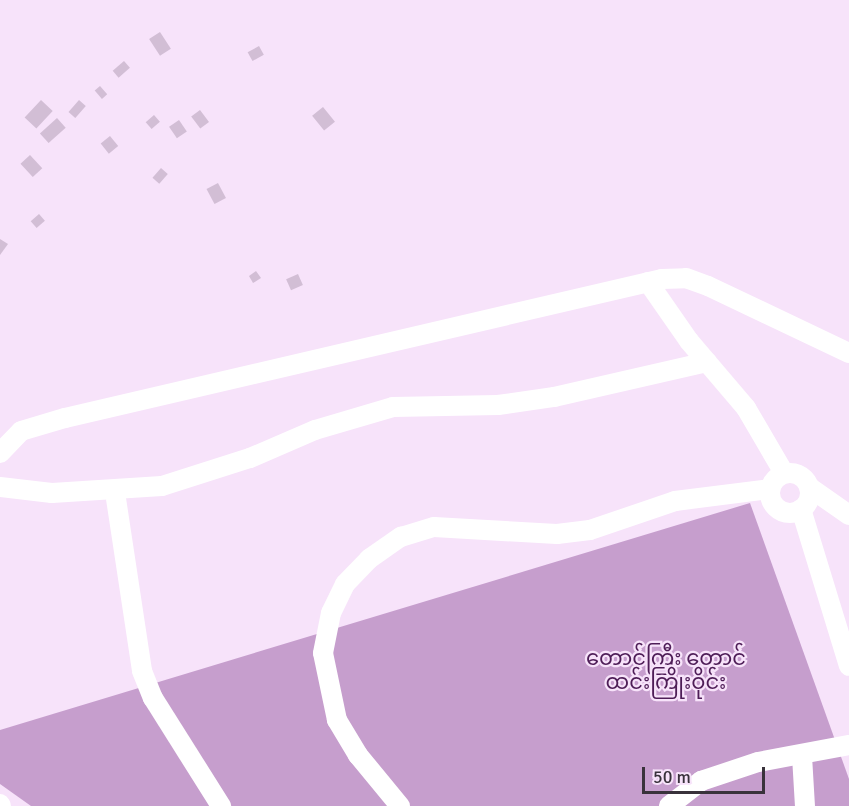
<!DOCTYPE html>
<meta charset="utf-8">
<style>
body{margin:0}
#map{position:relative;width:849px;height:806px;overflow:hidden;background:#f7e3fa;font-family:Signika,"Noto Sans Myanmar",sans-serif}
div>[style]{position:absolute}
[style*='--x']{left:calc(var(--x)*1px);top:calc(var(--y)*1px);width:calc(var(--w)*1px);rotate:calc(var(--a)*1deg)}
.forest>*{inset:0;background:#c69ecd}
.building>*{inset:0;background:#d2bed5;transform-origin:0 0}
.minor>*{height:20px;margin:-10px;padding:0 10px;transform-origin:10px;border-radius:10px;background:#fff}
.minor>.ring{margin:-10px;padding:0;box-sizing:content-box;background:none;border:20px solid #fff;border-radius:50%}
span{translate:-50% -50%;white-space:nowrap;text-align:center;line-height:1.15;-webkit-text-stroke:4.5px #f7e3fa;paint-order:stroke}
.park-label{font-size:21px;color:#4e1d57}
.scale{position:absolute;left:642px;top:767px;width:123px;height:27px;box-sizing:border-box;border:3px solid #39323b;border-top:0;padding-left:8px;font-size:18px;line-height:21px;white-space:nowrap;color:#39323b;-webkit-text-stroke:4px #f7e3fa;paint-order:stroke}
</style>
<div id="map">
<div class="forest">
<i style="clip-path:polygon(750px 503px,849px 779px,849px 806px,31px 806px,0 784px,0 730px)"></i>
</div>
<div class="building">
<i style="left:160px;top:32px;width:20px;height:13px;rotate:57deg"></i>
<i style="left:259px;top:46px;width:10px;height:13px;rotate:61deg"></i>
<i style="left:124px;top:61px;width:9px;height:15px;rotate:49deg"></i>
<i style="left:100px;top:86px;width:11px;height:7px;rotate:49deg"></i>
<i style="left:41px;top:100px;width:16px;height:24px;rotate:43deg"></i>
<i style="left:79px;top:100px;width:9px;height:16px;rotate:41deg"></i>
<i style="left:323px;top:107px;width:19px;height:14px;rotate:51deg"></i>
<i style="left:200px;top:110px;width:15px;height:11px;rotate:53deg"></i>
<i style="left:154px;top:115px;width:9px;height:11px;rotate:49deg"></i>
<i style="left:57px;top:118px;width:13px;height:23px;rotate:48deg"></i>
<i style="left:179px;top:120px;width:14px;height:12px;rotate:56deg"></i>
<i style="left:110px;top:136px;width:13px;height:12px;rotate:51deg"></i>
<i style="left:30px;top:155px;width:18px;height:13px;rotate:47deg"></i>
<i style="left:161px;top:168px;width:9px;height:13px;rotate:41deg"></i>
<i style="left:218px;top:183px;width:17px;height:13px;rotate:62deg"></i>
<i style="left:39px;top:214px;width:9px;height:11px;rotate:49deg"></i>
<i style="clip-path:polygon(0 239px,8px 244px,0 255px)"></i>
<i style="clip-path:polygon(256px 271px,261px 278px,253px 283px,249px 276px)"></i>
<i style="left:298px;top:274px;width:12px;height:13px;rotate:66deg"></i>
</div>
<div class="minor">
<i style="--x:648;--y:282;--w:72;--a:55.2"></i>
<i style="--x:689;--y:341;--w:88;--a:49.6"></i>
<i style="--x:746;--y:408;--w:75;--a:59.7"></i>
<i style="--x:0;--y:453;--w:30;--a:-46"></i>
<i style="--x:21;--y:431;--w:46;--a:-16.5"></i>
<i style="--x:65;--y:418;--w:613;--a:-13.11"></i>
<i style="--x:662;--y:279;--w:24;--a:-2"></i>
<i style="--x:686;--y:278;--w:23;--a:20"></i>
<i style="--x:708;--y:286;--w:156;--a:25.4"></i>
<i class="ring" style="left:770px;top:473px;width:20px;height:20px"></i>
<i style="--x:0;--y:487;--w:52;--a:6.6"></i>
<i style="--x:52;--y:493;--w:110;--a:-3.6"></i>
<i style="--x:162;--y:486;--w:92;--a:-17.7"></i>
<i style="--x:250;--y:458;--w:71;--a:-23.3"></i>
<i style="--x:315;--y:430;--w:81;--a:-16.4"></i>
<i style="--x:393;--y:407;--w:105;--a:-1.1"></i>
<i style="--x:498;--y:405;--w:57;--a:-8.1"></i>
<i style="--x:554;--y:397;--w:157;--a:-12.9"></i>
<i style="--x:809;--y:487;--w:49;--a:35"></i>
<i style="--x:115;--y:492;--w:181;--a:81.4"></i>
<i style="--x:142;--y:671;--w:29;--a:68"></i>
<i style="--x:153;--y:698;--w:128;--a:57.8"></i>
<i style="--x:801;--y:509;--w:164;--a:73"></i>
<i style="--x:802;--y:756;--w:50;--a:86.6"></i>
<i style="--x:0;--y:804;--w:2;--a:63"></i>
<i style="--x:400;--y:806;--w:66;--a:-129.5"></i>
<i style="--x:358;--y:755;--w:41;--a:-121"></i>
<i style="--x:337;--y:720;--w:68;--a:-101.8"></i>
<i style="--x:323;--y:653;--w:41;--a:-78.7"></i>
<i style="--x:331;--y:613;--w:32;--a:-64"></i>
<i style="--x:345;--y:584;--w:35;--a:-46"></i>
<i style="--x:369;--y:559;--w:39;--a:-35"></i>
<i style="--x:401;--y:537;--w:34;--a:-17"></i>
<i style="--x:434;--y:527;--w:123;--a:3.3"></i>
<i style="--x:557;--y:534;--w:33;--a:-7"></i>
<i style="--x:590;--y:530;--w:90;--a:-18.8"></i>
<i style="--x:675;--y:501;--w:96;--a:-7.2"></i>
<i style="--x:669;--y:806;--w:41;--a:-38"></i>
<i style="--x:701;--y:781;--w:60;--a:-18.4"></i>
<i style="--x:758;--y:762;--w:93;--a:-10.6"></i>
</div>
<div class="park-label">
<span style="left:666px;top:670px">တောင်ကြီး တောင်<br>ထင်းကြိုးဝိုင်း</span>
</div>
<div class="scale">50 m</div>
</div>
